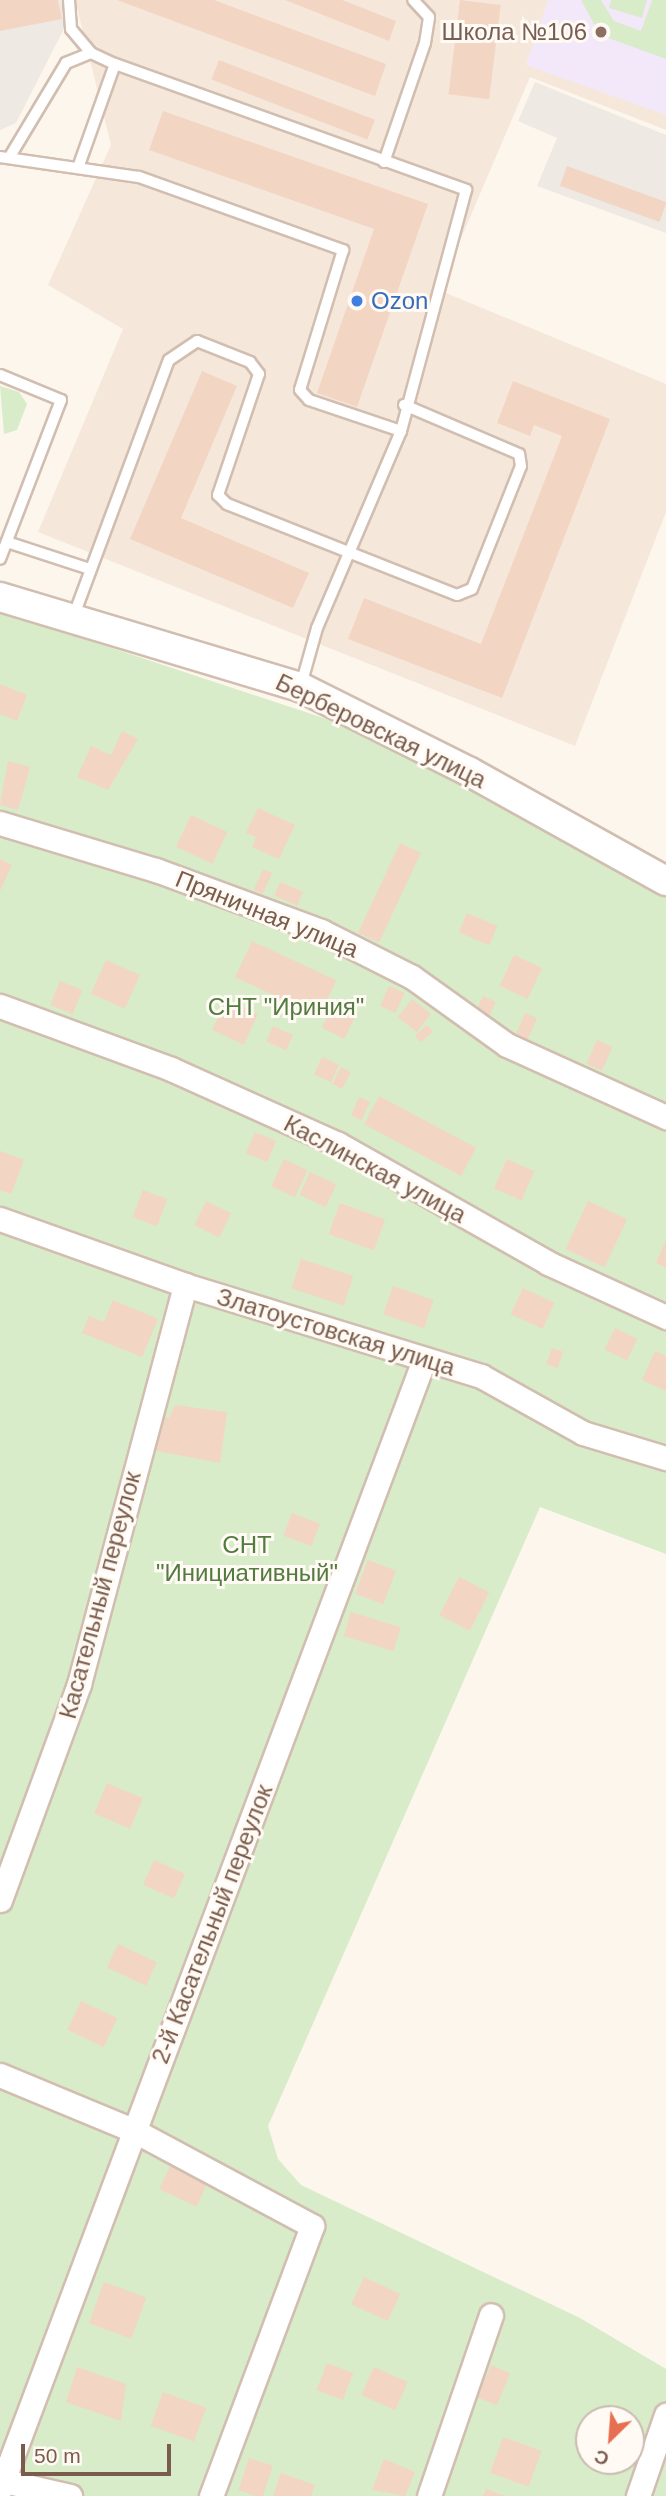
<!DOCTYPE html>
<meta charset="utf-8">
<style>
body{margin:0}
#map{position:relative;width:666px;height:2496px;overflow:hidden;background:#fdf6ec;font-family:Helvetica,sans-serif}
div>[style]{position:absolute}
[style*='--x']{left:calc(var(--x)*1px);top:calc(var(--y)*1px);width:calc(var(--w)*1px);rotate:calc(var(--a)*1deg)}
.residential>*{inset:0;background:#f5e8da}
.industrial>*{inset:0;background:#efe9e4}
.education>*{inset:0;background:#f3e8fa}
.green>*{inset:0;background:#d8ecc9}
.building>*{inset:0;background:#f3d5c3;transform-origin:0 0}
.roads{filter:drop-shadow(2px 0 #d1beb0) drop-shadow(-2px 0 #d1beb0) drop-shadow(0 2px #d1beb0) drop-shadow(0 -2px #d1beb0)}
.service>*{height:10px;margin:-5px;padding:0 5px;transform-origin:5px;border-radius:5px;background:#fff}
.minor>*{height:23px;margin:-11.5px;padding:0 11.5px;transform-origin:11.5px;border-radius:11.5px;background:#fff}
.tertiary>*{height:28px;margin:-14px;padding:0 14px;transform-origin:14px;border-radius:14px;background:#fff}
.dots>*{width:19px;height:19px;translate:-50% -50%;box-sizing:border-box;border:4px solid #fffaf3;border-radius:50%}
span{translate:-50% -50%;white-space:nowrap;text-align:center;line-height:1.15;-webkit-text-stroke:6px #fffaf3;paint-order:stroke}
.education-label{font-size:24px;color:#785e54}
.right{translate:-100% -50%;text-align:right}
.shop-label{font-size:24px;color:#366cbe}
.left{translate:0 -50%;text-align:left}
.street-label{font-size:24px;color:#7a5c4d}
.park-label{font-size:24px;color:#537a41}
.north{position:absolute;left:575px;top:2405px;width:70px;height:70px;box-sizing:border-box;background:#fffaf3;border:2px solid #cabbb1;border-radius:50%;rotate:205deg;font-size:19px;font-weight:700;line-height:28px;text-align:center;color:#7a5c4d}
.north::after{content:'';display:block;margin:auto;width:24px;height:32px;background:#e76f51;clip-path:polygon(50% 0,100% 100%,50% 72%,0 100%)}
.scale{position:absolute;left:21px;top:2444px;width:150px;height:32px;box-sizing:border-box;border:4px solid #7a5c4d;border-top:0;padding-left:9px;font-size:21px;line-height:24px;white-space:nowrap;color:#7a5c4d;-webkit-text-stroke:5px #fffaf3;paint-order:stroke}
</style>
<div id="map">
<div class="residential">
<i style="clip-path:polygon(75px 0,666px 0,666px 130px,530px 77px,439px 290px,666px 384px,666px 512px,575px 746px,38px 532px,123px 329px,48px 285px,111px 145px)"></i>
</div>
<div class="industrial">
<i style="clip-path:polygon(0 0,70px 0,72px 13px,16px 123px,0 130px)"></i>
<i style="clip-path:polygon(535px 82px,666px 135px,666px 233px,537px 186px,557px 138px,518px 121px)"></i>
</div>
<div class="education">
<i style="clip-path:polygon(548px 0,666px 0,666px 115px,526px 65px)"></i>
</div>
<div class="green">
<i style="clip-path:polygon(581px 0,601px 0,614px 21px,641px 31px,652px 0,666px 0,666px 59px,600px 35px)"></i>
<i style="clip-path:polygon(611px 0,647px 0,642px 18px,609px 8px)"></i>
<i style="clip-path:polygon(0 386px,19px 392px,27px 404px,17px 430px,4px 434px)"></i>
<i style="clip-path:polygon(evenodd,0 611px,408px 746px,528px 822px,666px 889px,666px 1554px,540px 1507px,268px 2126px,278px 2159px,301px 2185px,580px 2318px,666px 2369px,666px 2496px,0 2496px,0 611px,589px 2419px,631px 2419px,631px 2461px,589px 2461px,589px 2419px)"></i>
</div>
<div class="building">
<i style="clip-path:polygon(0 0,58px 0,62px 19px,0 31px)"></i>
<i style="clip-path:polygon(117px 0,214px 0,386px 64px,375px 96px)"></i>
<i style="clip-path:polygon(285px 0,342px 0,396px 21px,389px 41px)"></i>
<i style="left:460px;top:0;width:41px;height:95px;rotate:7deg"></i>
<i style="left:219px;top:60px;width:167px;height:21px;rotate:21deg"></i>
<i style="clip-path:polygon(163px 111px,428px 204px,357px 407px,317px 393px,374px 229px,149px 150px)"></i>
<i style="left:567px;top:166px;width:106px;height:21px;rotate:20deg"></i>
<i style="clip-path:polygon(202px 371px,237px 386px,181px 518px,309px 573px,293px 608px,130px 539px)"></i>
<i style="clip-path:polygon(513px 381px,610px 419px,502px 698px,348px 639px,364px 598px,481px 644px,562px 436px,534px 425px,530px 436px,497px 423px)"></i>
<i style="clip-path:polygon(0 684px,27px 695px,17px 721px,0 714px)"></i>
<i style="clip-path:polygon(122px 731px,138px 739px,108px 790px,77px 777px,91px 746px,111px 755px)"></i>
<i style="clip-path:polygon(8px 761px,30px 767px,18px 810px,0 805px)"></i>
<i style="clip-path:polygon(258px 808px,295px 825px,279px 859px,252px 847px,256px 837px,246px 833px)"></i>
<i style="left:191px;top:815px;width:40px;height:35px;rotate:25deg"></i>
<i style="left:400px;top:843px;width:23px;height:99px;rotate:25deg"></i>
<i style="clip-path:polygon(0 859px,12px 865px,0 891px)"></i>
<i style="left:263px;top:869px;width:10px;height:23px;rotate:24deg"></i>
<i style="left:280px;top:882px;width:25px;height:15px;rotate:23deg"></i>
<i style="left:467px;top:913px;width:33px;height:21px;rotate:23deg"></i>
<i style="left:252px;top:941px;width:93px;height:40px;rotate:25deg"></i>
<i style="left:514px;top:955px;width:31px;height:34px;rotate:25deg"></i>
<i style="left:106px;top:960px;width:37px;height:37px;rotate:24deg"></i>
<i style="left:60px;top:981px;width:24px;height:26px;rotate:22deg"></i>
<i style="left:389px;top:986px;width:17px;height:22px;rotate:24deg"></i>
<i style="left:483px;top:996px;width:14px;height:22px;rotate:25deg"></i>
<i style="left:412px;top:999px;width:24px;height:23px;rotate:38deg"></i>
<i style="left:226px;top:1000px;width:35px;height:33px;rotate:25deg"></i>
<i style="left:332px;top:1007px;width:25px;height:23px;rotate:26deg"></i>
<i style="left:525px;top:1013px;width:13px;height:25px;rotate:23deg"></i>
<i style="left:427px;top:1025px;width:9px;height:16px;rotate:49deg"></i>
<i style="left:273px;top:1026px;width:22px;height:17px;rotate:24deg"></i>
<i style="left:597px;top:1040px;width:17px;height:26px;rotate:24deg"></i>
<i style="left:322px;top:1057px;width:19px;height:19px;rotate:25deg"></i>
<i style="left:341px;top:1067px;width:11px;height:19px;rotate:27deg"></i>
<i style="left:379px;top:1096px;width:110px;height:32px;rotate:28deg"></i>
<i style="left:359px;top:1097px;width:12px;height:20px;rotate:24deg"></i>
<i style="left:255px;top:1132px;width:23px;height:23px;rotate:23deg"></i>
<i style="clip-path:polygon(0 1151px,24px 1160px,11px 1194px,0 1190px)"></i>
<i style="left:284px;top:1159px;width:26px;height:30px;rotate:25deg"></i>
<i style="left:507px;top:1159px;width:30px;height:32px;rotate:24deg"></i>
<i style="left:310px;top:1172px;width:29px;height:25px;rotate:25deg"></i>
<i style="left:143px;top:1190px;width:26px;height:29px;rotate:21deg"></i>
<i style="left:206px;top:1201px;width:28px;height:27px;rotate:26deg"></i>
<i style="left:588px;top:1201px;width:43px;height:53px;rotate:25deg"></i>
<i style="left:340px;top:1203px;width:48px;height:33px;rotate:20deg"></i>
<i style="clip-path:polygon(666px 1240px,666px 1268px,656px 1263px)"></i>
<i style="left:301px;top:1259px;width:55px;height:31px;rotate:18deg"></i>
<i style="left:393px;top:1286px;width:43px;height:30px;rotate:19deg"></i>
<i style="left:523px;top:1288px;width:35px;height:29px;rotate:25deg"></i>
<i style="clip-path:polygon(113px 1300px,158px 1319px,142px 1357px,82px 1333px,89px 1316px,104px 1322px)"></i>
<i style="left:615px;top:1328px;width:25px;height:24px;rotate:26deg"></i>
<i style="left:552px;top:1348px;width:12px;height:17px;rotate:20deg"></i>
<i style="clip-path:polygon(655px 1351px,666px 1356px,666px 1391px,642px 1380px)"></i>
<i style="clip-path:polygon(175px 1405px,227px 1412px,220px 1463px,146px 1449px,150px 1415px,169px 1418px)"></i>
<i style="left:292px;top:1513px;width:30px;height:24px;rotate:21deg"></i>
<i style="left:368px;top:1560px;width:30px;height:36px;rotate:21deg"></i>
<i style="left:459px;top:1577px;width:34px;height:43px;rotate:27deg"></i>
<i style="left:351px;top:1612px;width:52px;height:25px;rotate:17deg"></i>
<i style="left:107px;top:1783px;width:39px;height:33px;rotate:23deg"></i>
<i style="left:154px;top:1860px;width:34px;height:27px;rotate:24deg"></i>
<i style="left:118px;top:1944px;width:43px;height:26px;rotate:25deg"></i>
<i style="left:81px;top:2001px;width:40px;height:32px;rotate:25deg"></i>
<i style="left:172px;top:2162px;width:41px;height:30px;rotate:25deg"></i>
<i style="left:364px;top:2277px;width:40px;height:30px;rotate:25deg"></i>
<i style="left:104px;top:2282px;width:45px;height:44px;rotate:20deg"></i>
<i style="left:327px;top:2363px;width:28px;height:29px;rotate:21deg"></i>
<i style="left:491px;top:2365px;width:21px;height:35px;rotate:23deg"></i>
<i style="clip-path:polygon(77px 2367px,126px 2384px,121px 2421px,66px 2402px)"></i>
<i style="left:374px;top:2367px;width:37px;height:31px;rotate:24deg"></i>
<i style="left:163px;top:2392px;width:46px;height:36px;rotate:20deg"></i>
<i style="left:503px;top:2437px;width:41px;height:38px;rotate:20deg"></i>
<i style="left:249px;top:2458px;width:25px;height:34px;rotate:18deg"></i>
<i style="clip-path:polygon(384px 2459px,415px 2472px,405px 2496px,372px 2490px)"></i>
<i style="clip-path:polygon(281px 2473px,315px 2485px,311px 2496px,273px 2496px)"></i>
<i style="clip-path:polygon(486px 2489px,505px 2496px,483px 2496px)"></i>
</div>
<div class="roads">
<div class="service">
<i style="--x:69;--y:0;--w:29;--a:86"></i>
<i style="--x:71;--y:29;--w:31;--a:50"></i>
<i style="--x:0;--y:157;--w:140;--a:8.2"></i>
<i style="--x:139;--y:177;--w:217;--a:19.7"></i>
<i style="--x:343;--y:250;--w:146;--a:107.1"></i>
<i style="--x:300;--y:390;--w:13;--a:48"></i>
<i style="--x:309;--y:400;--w:97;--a:18.6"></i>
<i style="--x:9;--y:158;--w:111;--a:-59"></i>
<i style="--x:66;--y:63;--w:27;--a:-22"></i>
<i style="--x:91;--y:53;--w:26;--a:25"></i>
<i style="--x:384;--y:162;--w:126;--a:-71"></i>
<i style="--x:425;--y:43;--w:26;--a:-81"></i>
<i style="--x:429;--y:17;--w:23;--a:-133"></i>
<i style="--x:79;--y:165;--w:107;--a:-70.4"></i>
<i style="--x:115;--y:64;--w:373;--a:19.7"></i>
<i style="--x:466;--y:190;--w:250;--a:105.1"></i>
<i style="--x:401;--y:431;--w:214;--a:113.1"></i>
<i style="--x:317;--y:628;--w:59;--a:105.7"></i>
<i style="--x:0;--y:375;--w:66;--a:22.3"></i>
<i style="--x:61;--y:400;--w:170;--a:111"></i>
<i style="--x:7;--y:542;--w:87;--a:18"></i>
<i style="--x:74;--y:615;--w:272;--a:-69.6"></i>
<i style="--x:169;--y:360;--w:34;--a:-34"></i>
<i style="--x:197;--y:341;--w:57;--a:21.6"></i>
<i style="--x:250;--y:362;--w:15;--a:53"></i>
<i style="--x:259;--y:374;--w:128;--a:108.7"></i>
<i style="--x:218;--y:495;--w:13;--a:45"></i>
<i style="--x:227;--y:504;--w:247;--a:21.6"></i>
<i style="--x:457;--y:595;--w:16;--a:-22"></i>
<i style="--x:472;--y:589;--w:132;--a:-68.3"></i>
<i style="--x:521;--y:466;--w:12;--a:-99"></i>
<i style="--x:519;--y:454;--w:125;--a:-156.9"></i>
</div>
<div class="minor">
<i style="--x:0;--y:823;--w:163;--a:16.8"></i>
<i style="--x:156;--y:870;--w:176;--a:20.3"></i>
<i style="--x:321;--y:931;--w:102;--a:26.8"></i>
<i style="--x:412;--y:977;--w:117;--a:35.6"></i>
<i style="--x:507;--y:1045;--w:175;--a:24.4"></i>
<i style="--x:0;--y:1006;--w:182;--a:20.2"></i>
<i style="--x:171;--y:1069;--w:183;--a:24.2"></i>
<i style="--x:338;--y:1144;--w:241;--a:29.5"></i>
<i style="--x:548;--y:1263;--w:130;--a:24.6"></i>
<i style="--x:0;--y:1219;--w:196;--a:19.6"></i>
<i style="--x:185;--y:1285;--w:310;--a:17.1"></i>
<i style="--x:481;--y:1376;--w:117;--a:29.2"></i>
<i style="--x:583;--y:1433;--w:87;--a:16.8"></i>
<i style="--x:0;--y:1900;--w:230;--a:-69.9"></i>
<i style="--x:79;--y:1684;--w:413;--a:-75.1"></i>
<i style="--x:0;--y:2075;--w:146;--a:22.5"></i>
<i style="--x:135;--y:2131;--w:201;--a:28.2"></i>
<i style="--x:312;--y:2226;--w:288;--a:110.5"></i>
<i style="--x:0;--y:2480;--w:72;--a:12.9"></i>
<i style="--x:0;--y:2489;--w:1206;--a:-69.42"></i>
<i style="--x:429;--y:2496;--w:191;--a:-71.1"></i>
<i style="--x:638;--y:2496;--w:86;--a:-70.9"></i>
</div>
<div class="tertiary">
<i style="--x:0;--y:597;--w:313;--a:16.7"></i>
<i style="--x:300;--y:687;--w:190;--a:26.6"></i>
<i style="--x:470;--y:772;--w:224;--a:29.1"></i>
</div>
</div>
<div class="dots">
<i style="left:601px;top:32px;background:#8d6e63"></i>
<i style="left:357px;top:301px;background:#3f7fe0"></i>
</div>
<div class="education-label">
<span class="right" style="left:587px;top:32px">Школа №106</span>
</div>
<div class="shop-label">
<span class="left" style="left:371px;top:301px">Ozon</span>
</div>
<div class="street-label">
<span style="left:381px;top:731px;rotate:26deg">Берберовская улица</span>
<span style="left:267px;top:914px;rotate:22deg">Пряничная улица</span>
<span style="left:375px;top:1169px;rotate:28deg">Каслинская улица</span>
<span style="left:336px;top:1332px;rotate:17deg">Златоустовская улица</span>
<span style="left:100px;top:1595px;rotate:-75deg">Касательный переулок</span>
<span style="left:212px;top:1924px;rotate:-69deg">2-й Касательный переулок</span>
</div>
<div class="park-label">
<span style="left:286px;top:1007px">СНТ "Ириния"</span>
<span style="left:247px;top:1559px">СНТ<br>"Инициативный"</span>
</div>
<div class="north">С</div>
<div class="scale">50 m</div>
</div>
